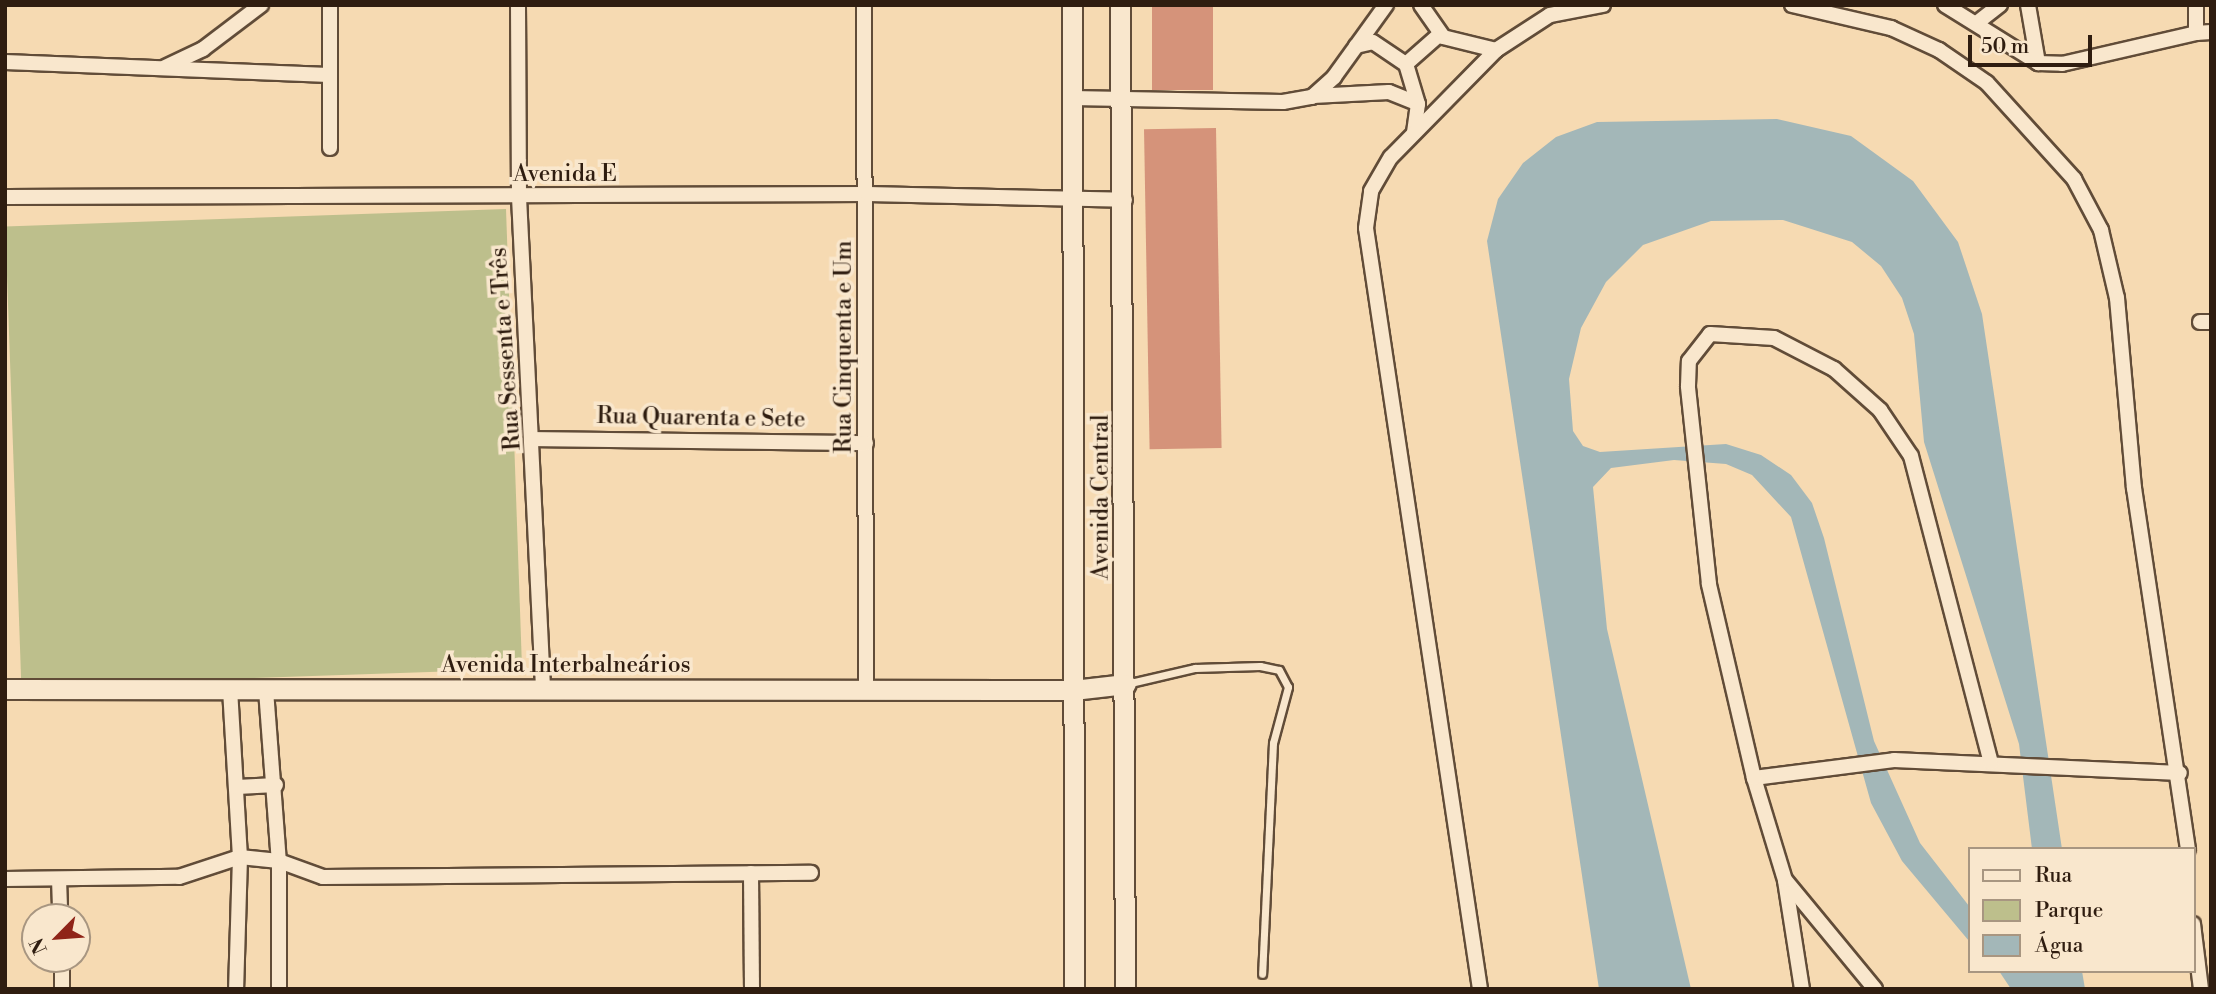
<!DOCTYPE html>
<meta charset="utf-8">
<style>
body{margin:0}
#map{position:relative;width:2216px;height:994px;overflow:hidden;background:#f6dab2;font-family:"Libre Bodoni",serif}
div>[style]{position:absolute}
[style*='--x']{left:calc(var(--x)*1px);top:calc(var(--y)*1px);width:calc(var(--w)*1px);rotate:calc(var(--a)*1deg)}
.green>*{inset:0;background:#bdbf8c;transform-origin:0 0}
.water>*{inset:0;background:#a3b7b8}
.building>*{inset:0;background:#d5937a;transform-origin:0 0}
.roads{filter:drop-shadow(2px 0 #614c38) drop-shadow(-2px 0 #614c38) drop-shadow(0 2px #614c38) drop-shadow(0 -2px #614c38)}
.lane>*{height:7px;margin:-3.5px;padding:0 3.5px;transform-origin:3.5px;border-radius:3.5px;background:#f9e7cd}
.street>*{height:14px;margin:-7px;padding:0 7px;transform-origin:7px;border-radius:7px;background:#f9e7cd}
.secondary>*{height:19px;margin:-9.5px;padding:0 9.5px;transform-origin:9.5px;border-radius:9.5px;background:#f9e7cd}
span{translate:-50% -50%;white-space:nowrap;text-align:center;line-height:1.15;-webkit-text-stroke:7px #f9e7cd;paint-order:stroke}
.street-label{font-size:23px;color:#2f1d10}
.frame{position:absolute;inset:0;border:7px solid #2f1d10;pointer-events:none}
.legend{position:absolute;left:1968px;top:847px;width:228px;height:126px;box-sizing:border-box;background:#f9e7cd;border:2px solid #a89681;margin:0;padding:9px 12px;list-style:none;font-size:21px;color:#2f1d10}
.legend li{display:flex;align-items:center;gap:14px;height:35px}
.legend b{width:35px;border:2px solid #a89681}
.north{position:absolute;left:21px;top:903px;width:70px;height:70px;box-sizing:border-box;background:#f9e7cd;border:2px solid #a89681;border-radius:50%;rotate:245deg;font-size:19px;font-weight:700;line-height:28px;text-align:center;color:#2f1d10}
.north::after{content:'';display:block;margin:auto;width:24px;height:32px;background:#8f2418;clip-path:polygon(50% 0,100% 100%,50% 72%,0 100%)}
.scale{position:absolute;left:1968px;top:35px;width:124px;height:32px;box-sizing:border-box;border:4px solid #2f1d10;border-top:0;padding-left:9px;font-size:21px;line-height:24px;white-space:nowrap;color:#2f1d10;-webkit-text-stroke:5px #f9e7cd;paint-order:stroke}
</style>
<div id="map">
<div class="green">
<i style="left:506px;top:209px;width:460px;height:501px;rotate:88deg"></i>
</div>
<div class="water">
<i style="clip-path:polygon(1777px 119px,1851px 136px,1913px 181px,1958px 242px,1982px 314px,2062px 849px,2032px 849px,2019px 744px,1924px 442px,1914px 334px,1902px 298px,1881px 266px,1852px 242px,1783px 220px,1711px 221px,1643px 245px,1606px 282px,1581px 328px,1569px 379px,1573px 431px,1583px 446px,1600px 452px,1726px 444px,1761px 455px,1791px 475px,1812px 503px,1824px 538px,1874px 741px,1920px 843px,1969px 906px,1969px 941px,1902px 861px,1871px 803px,1791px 517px,1752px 475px,1726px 464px,1674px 460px,1611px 468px,1593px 487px,1607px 629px,1691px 989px,1599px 989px,1487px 241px,1498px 199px,1523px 163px,1556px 137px,1597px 122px)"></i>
<i style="clip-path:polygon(1999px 971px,2082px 971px,2085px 989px,2011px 989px)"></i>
</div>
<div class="building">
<i style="left:1152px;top:5px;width:61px;height:85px"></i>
<i style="left:1216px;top:128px;width:320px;height:72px;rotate:89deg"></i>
</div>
<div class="roads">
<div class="lane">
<i style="--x:1126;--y:684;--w:71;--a:-13.1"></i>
<i style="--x:1195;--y:668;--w:65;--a:-1.8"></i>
<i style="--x:1260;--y:666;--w:19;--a:12"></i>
<i style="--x:1279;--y:670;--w:19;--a:62"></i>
<i style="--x:1288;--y:687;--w:58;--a:105"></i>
<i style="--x:1273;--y:743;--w:231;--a:92.7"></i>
</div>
<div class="street">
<i style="--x:330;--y:5;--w:143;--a:90"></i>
<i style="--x:518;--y:5;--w:192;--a:89.7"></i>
<i style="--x:519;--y:197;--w:494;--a:87.2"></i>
<i style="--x:864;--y:5;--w:684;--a:89.83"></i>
<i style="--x:1421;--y:5;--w:39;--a:55"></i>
<i style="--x:1443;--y:37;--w:55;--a:13.8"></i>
<i style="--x:1792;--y:5;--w:102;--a:13.1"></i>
<i style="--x:1891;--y:28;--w:53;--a:24.6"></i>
<i style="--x:1939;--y:50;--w:58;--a:34.5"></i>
<i style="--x:1987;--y:83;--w:130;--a:47.8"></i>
<i style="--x:2074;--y:179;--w:58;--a:62.1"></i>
<i style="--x:2101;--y:230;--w:70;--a:76.8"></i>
<i style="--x:2117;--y:298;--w:191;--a:84.9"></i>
<i style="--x:2134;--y:488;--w:365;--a:81.5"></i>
<i style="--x:1945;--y:5;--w:110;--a:31.9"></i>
<i style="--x:2038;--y:63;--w:24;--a:2"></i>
<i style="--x:2062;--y:64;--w:138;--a:-13"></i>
<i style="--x:2196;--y:33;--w:28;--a:-90"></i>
<i style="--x:2028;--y:5;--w:59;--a:80.2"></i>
<i style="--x:1978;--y:22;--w:28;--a:-38"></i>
<i style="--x:2196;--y:33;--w:15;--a:-4"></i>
<i style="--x:1356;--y:46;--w:17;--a:-13"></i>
<i style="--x:1373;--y:42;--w:40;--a:34"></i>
<i style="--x:1406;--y:64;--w:42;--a:73.3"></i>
<i style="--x:1418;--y:104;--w:28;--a:98"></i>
<i style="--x:5;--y:62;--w:324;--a:2.3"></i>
<i style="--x:1406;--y:64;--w:45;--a:-41.4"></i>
<i style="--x:165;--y:67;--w:42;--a:-25.3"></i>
<i style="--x:203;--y:49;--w:73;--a:-37.2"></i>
<i style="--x:1313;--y:96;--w:76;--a:-3"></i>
<i style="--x:1389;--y:92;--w:31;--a:22"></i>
<i style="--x:1072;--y:98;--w:211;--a:1.1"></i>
<i style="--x:1283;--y:102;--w:29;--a:-10"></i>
<i style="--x:1312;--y:97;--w:30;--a:-42"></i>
<i style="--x:1334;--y:77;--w:89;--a:-54.2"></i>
<i style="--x:5;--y:197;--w:863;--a:-0.2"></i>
<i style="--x:868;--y:194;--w:257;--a:1.3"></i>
<i style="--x:2200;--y:322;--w:11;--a:0"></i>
<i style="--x:535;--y:439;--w:331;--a:0.7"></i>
<i style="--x:230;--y:689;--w:168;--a:86.6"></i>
<i style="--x:240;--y:857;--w:132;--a:91.7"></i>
<i style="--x:266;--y:690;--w:171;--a:85.7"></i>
<i style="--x:279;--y:861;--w:128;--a:90"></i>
<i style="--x:1754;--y:778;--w:141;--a:-7.3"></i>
<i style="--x:1894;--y:760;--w:286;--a:2.6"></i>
<i style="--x:237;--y:787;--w:39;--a:-3"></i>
<i style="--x:751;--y:873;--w:116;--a:89.5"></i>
<i style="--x:5;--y:879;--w:174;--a:-0.7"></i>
<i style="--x:179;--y:877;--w:64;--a:-18.2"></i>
<i style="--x:240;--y:857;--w:39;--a:6"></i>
<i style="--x:279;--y:861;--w:47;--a:20"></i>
<i style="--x:323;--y:877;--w:488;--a:-0.5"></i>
<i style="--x:59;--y:879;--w:38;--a:88"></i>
<i style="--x:1786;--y:881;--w:140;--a:50.5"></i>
<i style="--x:2193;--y:924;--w:65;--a:83"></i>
<i style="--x:62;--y:959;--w:30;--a:90"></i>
<i style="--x:1480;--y:989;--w:769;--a:-98.52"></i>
<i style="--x:1366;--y:228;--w:37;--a:-82"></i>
<i style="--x:1371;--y:191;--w:39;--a:-60"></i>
<i style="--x:1391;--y:157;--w:150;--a:-45.5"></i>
<i style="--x:1496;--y:50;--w:64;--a:-32.9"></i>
<i style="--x:1550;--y:15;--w:54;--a:-10.7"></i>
<i style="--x:1802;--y:989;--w:110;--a:-98.9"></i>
<i style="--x:1785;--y:880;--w:107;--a:-106.9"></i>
<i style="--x:1754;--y:778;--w:199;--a:-103.1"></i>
<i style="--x:1709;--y:584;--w:199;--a:-96.1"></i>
<i style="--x:1688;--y:386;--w:25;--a:-88"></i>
<i style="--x:1689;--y:361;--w:34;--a:-52"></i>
<i style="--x:1710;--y:334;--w:64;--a:3.6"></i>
<i style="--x:1774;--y:338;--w:68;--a:27.3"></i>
<i style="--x:1834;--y:369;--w:62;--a:41.7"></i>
<i style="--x:1880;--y:410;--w:55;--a:56"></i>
<i style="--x:1911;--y:456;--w:317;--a:75.4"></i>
</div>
<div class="secondary">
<i style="--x:1072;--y:5;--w:984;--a:89.88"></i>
<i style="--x:1120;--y:5;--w:984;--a:89.71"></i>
<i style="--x:5;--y:689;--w:1068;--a:0.05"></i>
<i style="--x:1073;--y:690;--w:53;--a:-6.5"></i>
</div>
</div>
<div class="street-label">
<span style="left:565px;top:174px">Avenida E</span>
<span style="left:844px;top:347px;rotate:-90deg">Rua Cinquenta e Um</span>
<span style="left:506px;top:349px;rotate:-94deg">Rua Sessenta e Três</span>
<span style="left:701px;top:418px;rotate:1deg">Rua Quarenta e Sete</span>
<span style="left:1101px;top:497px;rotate:-90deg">Avenida Central</span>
<span style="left:566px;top:665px">Avenida Interbalneários</span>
</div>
<div class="frame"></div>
<ul class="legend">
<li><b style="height:9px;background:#f9e7cd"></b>Rua</li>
<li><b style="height:19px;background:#bdbf8c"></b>Parque</li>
<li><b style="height:19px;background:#a3b7b8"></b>Água</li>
</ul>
<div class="north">N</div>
<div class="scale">50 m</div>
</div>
